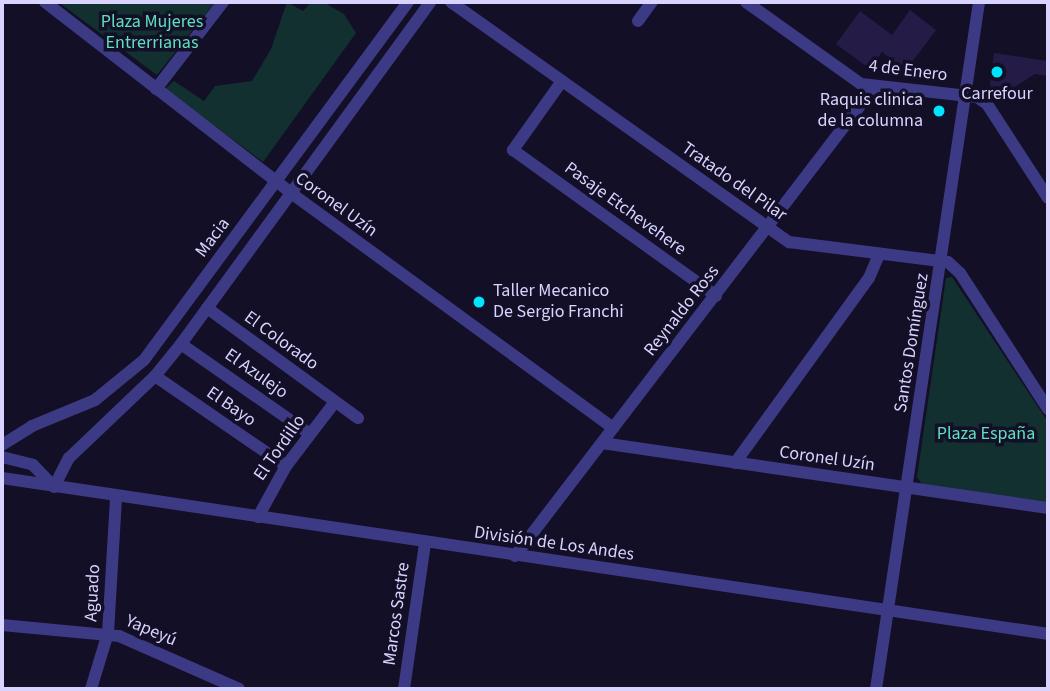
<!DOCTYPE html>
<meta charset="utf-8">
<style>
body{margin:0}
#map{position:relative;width:1050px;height:691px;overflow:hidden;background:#130f26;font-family:"Source Sans 3",sans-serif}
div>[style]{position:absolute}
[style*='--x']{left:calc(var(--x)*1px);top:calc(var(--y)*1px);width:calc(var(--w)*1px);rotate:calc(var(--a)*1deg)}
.green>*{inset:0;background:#12302f}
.building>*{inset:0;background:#241b47}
.minor>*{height:12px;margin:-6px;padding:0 6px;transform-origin:6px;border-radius:6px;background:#3d3a85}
.dots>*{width:19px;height:19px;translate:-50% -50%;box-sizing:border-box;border:4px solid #130f26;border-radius:50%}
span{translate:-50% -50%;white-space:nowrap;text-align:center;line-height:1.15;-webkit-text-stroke:7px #130f26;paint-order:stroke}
.park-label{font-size:18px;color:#5fe0c0}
.street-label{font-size:18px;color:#d9d4ff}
.poi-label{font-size:18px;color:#d9d4ff}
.right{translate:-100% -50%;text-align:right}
.left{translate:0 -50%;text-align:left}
.frame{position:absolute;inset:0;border:4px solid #d9d4ff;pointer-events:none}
</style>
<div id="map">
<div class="green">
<i style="clip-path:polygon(58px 2px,215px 2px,157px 75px)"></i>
<i style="clip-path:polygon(287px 2px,303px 11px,311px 2px,323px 2px,344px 14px,356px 33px,263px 162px,165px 89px,174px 81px,204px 101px,215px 86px,252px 81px,271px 49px)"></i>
<i style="clip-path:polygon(952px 277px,1048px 422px,1048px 504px,922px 484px,917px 477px,946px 278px)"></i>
</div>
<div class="building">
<i style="clip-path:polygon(910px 10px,936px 30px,906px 70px,882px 52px,870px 69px,836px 44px,860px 11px,892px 35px)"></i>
<i style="clip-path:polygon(994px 53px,1048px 61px,1048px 76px,1035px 74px,1002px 95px,991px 91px,990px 84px)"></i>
</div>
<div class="minor">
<i style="--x:45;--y:2;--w:311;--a:37.8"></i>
<i style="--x:291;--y:193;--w:399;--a:36.1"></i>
<i style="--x:451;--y:2;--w:415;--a:35.4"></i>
<i style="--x:789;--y:242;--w:160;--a:7.2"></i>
<i style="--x:948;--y:262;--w:16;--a:43"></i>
<i style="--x:960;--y:273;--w:162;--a:57.1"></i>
<i style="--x:746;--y:2;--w:141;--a:35.5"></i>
<i style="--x:861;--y:84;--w:117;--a:6.4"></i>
<i style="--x:977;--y:97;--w:12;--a:35"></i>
<i style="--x:987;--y:104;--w:112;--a:57"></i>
<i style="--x:638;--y:21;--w:24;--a:-54"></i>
<i style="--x:562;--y:81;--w:85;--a:125.4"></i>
<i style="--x:513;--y:150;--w:250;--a:35.7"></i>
<i style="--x:156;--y:89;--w:110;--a:-52.4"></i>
<i style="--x:207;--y:308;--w:187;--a:36.1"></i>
<i style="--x:181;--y:344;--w:157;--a:34.9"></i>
<i style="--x:155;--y:376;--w:159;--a:34.5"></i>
<i style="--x:602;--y:443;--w:451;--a:8.3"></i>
<i style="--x:2;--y:445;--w:36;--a:-32"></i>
<i style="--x:32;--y:426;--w:68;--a:-22.4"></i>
<i style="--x:95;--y:400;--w:63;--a:-39.2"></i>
<i style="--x:144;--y:360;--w:445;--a:-53.6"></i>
<i style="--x:2;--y:457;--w:32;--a:14"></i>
<i style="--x:33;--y:465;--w:30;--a:46"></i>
<i style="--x:735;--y:463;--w:228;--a:-54.1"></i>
<i style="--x:869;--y:278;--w:26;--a:-67"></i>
<i style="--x:2;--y:478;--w:1058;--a:8.48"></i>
<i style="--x:54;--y:487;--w:33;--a:-63"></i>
<i style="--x:69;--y:458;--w:119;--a:-43.6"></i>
<i style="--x:155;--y:376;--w:41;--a:-50.9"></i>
<i style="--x:181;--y:344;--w:423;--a:-53.9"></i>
<i style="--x:258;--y:517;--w:58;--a:-61.2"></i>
<i style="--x:286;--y:466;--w:81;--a:-52.6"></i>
<i style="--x:515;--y:556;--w:592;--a:-52.55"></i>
<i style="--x:2;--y:625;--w:118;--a:5.4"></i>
<i style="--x:119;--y:636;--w:131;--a:23.8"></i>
<i style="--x:91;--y:689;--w:59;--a:-73.1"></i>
<i style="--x:108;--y:633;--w:136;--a:-86.6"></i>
<i style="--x:404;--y:689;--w:147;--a:-81.8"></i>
<i style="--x:876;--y:689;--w:695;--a:-81.47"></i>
</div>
<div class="dots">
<i style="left:997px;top:72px;background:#00e5ff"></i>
<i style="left:939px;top:111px;background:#00e5ff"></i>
<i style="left:479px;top:302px;background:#00e5ff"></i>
</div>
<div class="park-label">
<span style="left:152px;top:33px">Plaza Mujeres<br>Entrerrianas</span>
<span style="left:986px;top:434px">Plaza España</span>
</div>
<div class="street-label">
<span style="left:908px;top:71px;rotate:7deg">4 de Enero</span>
<span style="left:734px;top:182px;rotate:35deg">Tratado del Pilar</span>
<span style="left:336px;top:205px;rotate:36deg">Coronel Uzín</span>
<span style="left:625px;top:209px;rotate:36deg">Pasaje Etchevehere</span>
<span style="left:213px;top:238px;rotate:-53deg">Macia</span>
<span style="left:682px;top:311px;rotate:-52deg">Reynaldo Ross</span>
<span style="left:281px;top:341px;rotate:36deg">El Colorado</span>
<span style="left:912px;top:343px;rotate:-81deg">Santos Domínguez</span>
<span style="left:256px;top:374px;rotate:35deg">El Azulejo</span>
<span style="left:231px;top:407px;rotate:35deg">El Bayo</span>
<span style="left:280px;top:448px;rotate:-55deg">El Tordillo</span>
<span style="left:827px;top:459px;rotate:8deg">Coronel Uzín</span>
<span style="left:554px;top:544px;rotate:8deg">División de Los Andes</span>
<span style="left:93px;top:593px;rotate:-87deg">Aguado</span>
<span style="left:397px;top:614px;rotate:-82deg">Marcos Sastre</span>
<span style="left:151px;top:631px;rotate:23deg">Yapeyú</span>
</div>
<div class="poi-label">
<span style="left:997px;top:94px">Carrefour</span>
<span class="right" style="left:923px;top:111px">Raquis clinica<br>de la columna</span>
<span class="left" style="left:493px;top:302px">Taller Mecanico<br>De Sergio Franchi</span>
</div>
<div class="frame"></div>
</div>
